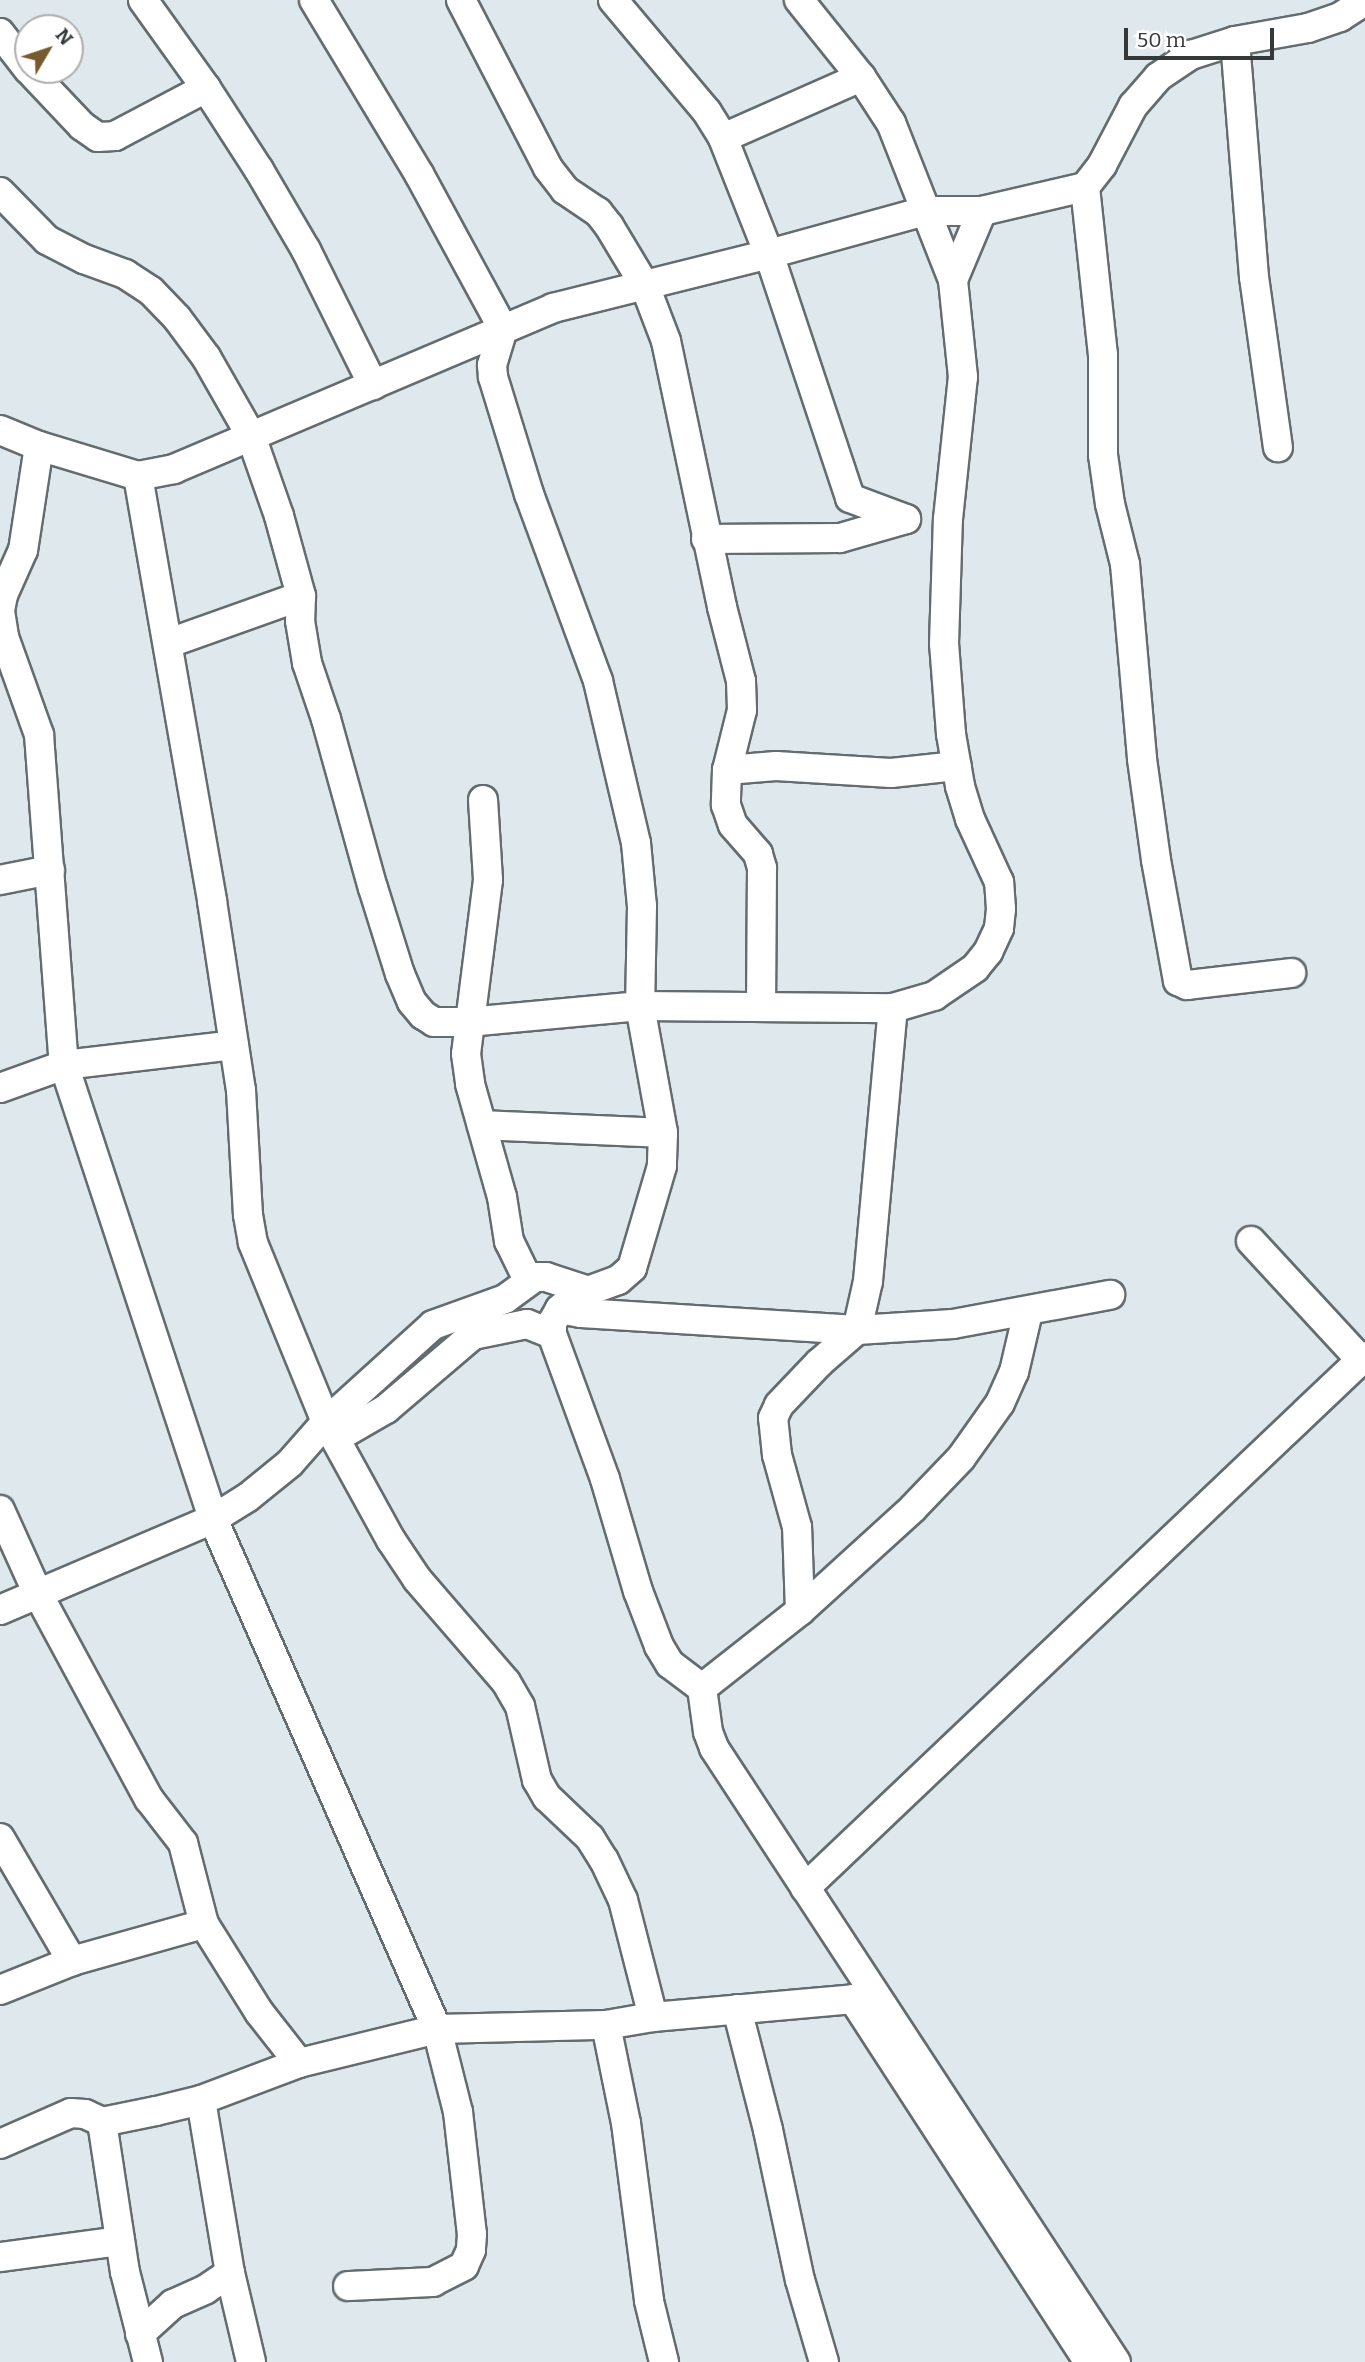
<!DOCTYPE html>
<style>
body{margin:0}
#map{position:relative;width:1365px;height:2362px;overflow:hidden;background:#dfe9ed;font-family:Bitter,serif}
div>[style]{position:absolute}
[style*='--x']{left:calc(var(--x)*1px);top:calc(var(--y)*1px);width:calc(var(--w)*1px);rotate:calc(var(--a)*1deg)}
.roads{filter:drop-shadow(2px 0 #636c6f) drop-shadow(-2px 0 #636c6f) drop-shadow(0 2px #636c6f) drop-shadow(0 -2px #636c6f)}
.minor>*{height:28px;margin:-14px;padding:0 14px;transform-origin:14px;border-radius:14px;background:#fff}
span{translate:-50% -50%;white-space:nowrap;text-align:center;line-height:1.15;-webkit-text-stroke:7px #fff;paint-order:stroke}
.north{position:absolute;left:14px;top:14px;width:70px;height:70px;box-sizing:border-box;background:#fff;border:2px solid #aeafb0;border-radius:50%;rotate:51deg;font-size:19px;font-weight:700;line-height:28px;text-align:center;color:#343839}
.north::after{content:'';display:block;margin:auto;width:24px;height:32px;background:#795a2f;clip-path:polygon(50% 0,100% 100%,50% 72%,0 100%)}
.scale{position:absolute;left:1124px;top:28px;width:150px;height:32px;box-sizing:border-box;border:4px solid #343839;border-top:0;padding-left:9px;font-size:21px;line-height:24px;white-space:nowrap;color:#343839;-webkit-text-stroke:5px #fff;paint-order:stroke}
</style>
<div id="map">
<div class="roads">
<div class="minor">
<i style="--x:143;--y:0;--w:108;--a:54.4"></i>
<i style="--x:206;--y:88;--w:98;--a:57.1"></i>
<i style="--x:259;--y:170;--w:93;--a:59.6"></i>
<i style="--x:306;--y:250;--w:151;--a:63.6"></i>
<i style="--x:314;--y:0;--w:203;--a:58.9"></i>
<i style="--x:419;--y:174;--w:176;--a:61.5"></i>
<i style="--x:503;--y:329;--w:38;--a:107"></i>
<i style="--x:492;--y:365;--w:12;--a:85"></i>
<i style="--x:493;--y:377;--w:122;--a:72.9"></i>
<i style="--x:529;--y:494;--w:199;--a:69.7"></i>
<i style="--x:598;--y:681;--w:166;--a:76.8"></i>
<i style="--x:636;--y:843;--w:63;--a:84.6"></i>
<i style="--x:642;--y:906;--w:100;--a:91.1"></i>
<i style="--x:640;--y:1006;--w:129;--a:79.7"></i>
<i style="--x:663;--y:1133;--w:33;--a:92"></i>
<i style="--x:662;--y:1166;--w:106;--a:106.4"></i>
<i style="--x:632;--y:1268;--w:18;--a:139"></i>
<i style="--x:618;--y:1280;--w:44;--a:159.9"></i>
<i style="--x:577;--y:1295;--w:22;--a:141"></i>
<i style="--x:560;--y:1309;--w:16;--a:120"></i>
<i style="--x:552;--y:1323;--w:11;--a:90"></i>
<i style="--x:552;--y:1334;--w:154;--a:69.9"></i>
<i style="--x:605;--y:1479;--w:117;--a:73.6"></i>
<i style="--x:638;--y:1591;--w:59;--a:69.1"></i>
<i style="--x:659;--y:1646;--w:21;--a:59"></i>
<i style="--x:670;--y:1664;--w:40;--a:37"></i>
<i style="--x:702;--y:1688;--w:44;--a:82.2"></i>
<i style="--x:708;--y:1732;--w:17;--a:69"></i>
<i style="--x:714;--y:1748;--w:734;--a:56.79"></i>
<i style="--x:461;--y:0;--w:189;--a:62.6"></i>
<i style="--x:548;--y:168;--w:28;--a:52"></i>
<i style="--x:565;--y:190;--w:40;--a:34"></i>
<i style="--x:598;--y:212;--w:18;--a:52"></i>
<i style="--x:609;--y:226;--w:70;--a:59"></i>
<i style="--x:645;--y:286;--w:59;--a:69.1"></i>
<i style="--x:666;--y:341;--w:272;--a:78.1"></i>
<i style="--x:722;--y:607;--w:76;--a:75.6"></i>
<i style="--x:741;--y:681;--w:29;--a:88"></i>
<i style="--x:742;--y:710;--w:62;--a:104"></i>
<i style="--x:727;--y:770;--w:35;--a:92"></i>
<i style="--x:726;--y:805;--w:21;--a:71"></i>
<i style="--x:733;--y:825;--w:38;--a:49"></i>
<i style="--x:758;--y:854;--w:15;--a:74"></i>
<i style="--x:762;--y:868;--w:138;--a:90.4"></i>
<i style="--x:613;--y:0;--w:146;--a:50"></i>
<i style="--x:707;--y:112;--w:31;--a:58"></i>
<i style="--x:723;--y:138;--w:125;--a:68.4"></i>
<i style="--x:769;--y:254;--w:257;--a:71.6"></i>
<i style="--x:850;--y:498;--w:60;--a:20.6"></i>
<i style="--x:906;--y:519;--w:69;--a:163.9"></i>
<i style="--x:840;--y:538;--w:134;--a:179.6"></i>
<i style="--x:0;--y:33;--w:46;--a:52.1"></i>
<i style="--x:1235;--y:41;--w:237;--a:85.4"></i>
<i style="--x:1254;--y:277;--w:172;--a:82"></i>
<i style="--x:29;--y:70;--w:77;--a:46.6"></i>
<i style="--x:82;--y:126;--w:19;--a:35"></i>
<i style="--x:98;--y:137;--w:17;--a:-3"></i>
<i style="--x:115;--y:136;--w:103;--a:-27.8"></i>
<i style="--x:723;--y:138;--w:151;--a:-23.8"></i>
<i style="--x:1085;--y:187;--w:169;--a:83.9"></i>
<i style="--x:1103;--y:355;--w:100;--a:90"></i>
<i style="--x:1103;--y:455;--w:49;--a:81.9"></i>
<i style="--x:1110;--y:504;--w:62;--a:76"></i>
<i style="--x:1125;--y:564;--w:196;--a:85"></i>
<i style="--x:1142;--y:759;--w:102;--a:82.1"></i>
<i style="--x:1156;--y:860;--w:123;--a:79.7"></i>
<i style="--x:1178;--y:981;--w:10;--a:24"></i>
<i style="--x:1187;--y:985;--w:105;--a:-6.6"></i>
<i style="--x:0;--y:192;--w:67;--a:45.6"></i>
<i style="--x:47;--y:240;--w:42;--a:27.2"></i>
<i style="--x:84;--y:259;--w:44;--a:20.1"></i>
<i style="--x:125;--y:274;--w:31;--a:33"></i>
<i style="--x:151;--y:291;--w:37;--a:46"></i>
<i style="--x:177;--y:318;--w:49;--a:53.4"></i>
<i style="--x:206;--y:357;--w:91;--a:60.3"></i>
<i style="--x:251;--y:436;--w:85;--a:70.7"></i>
<i style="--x:279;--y:516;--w:83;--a:74.6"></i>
<i style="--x:301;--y:596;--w:25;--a:92"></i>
<i style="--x:300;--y:621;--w:43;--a:80.5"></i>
<i style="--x:307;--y:663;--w:59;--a:71.3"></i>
<i style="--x:326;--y:719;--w:175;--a:74.5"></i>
<i style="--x:373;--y:888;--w:90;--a:72.6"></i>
<i style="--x:400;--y:974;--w:30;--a:67"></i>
<i style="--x:412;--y:1002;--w:17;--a:50"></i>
<i style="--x:423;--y:1015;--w:13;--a:32"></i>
<i style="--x:434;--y:1022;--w:34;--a:0"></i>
<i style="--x:468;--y:1022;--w:173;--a:-5.3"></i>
<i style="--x:640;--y:1006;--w:253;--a:0.5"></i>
<i style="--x:893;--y:1008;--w:43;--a:-16.3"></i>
<i style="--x:934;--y:996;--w:50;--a:-34.3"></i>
<i style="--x:975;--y:968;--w:21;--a:-51"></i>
<i style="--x:988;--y:952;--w:26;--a:-65"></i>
<i style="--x:999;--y:928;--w:19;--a:-84"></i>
<i style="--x:1001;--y:909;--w:27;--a:-94"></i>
<i style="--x:999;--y:882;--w:69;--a:-114.7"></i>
<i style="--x:970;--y:819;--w:34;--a:-107"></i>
<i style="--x:960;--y:786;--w:53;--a:-99.8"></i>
<i style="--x:951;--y:734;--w:90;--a:-94.4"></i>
<i style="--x:944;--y:644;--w:125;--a:-88.2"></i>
<i style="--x:948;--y:519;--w:143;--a:-84"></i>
<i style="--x:963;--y:377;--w:98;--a:-95.9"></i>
<i style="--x:953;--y:280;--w:169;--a:-111.5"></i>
<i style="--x:891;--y:123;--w:55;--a:-123.1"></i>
<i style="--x:861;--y:77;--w:99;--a:-128.8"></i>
<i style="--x:953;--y:280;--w:75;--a:-67.2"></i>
<i style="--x:0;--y:430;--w:42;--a:22.3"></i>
<i style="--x:39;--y:446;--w:103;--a:16.9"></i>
<i style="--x:138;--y:476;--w:37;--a:-11"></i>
<i style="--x:174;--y:469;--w:412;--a:-23"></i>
<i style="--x:553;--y:308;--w:223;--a:-14"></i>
<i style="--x:769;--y:254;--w:162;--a:-15.4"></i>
<i style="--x:925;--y:211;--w:57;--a:0"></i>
<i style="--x:982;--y:211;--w:106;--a:-13.1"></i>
<i style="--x:1085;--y:187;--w:28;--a:-52"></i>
<i style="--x:1102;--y:165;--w:67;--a:-62.3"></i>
<i style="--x:1133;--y:106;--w:38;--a:-49"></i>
<i style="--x:1158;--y:77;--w:40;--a:-34"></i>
<i style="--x:1191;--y:55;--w:46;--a:-17.7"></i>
<i style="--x:1235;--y:41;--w:74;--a:-10.1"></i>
<i style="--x:1308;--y:28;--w:34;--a:-19"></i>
<i style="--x:1340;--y:17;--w:30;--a:-33"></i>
<i style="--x:39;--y:446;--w:105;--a:98.7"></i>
<i style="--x:23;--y:550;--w:49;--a:114"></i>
<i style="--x:3;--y:595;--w:16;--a:101"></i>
<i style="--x:0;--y:611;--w:26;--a:81"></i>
<i style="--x:4;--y:637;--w:104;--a:70.3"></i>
<i style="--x:39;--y:735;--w:331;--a:85.7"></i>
<i style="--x:64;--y:1065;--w:478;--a:71.8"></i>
<i style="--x:213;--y:1519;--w:557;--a:66.29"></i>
<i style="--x:437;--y:2029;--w:86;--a:75.8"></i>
<i style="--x:458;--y:2112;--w:123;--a:83.5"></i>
<i style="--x:472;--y:2234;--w:16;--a:94"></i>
<i style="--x:471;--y:2250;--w:17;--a:114"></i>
<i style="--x:464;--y:2266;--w:35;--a:153"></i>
<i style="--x:433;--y:2282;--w:85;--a:177.3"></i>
<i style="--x:138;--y:476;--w:431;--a:80.1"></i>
<i style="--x:212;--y:901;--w:191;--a:81.3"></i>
<i style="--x:241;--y:1090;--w:125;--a:86.8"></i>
<i style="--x:248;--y:1215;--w:28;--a:80"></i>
<i style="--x:253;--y:1243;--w:193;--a:67.8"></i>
<i style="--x:326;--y:1422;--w:135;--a:61.2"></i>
<i style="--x:391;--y:1540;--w:47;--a:56.3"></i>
<i style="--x:417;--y:1579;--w:136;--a:49.2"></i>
<i style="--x:506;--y:1682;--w:28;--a:60"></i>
<i style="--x:520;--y:1706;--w:76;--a:77.1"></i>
<i style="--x:537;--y:1780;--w:20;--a:60"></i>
<i style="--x:547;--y:1797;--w:59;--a:43.6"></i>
<i style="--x:590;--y:1838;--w:26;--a:58"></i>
<i style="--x:604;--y:1860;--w:44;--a:64.6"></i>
<i style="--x:623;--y:1900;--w:121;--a:75.6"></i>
<i style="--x:169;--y:643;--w:140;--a:-19.6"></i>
<i style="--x:727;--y:770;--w:49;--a:-4.7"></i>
<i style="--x:776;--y:766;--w:115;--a:3.5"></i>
<i style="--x:891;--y:773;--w:66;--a:-6.1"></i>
<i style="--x:483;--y:800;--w:80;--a:86.4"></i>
<i style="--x:488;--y:880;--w:175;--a:97.2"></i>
<i style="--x:466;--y:1054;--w:30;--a:82"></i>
<i style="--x:470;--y:1084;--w:117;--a:74.2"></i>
<i style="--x:502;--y:1197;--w:45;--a:81"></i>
<i style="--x:509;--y:1241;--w:43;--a:64"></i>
<i style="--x:0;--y:880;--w:51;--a:-11.3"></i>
<i style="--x:0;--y:1088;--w:68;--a:-19.8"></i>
<i style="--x:64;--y:1065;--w:171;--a:-6.7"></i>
<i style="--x:482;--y:1125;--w:181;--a:2.5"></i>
<i style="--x:1251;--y:1241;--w:162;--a:47.3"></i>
<i style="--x:560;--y:1309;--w:21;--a:11"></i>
<i style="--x:581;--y:1313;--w:277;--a:3.5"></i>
<i style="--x:857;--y:1330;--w:96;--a:-3.6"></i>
<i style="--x:953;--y:1324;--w:160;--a:-10.5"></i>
<i style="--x:336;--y:1438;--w:58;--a:-30.1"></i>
<i style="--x:386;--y:1409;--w:114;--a:-40.4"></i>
<i style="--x:473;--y:1335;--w:55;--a:-11.5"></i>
<i style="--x:527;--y:1324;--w:27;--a:22"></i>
<i style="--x:0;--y:1510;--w:92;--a:65.7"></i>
<i style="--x:38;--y:1594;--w:233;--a:61.6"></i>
<i style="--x:149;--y:1799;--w:56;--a:52.3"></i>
<i style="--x:183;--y:1843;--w:84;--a:75.5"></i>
<i style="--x:204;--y:1924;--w:104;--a:58"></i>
<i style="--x:259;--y:2012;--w:65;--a:51.9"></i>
<i style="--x:0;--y:1610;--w:232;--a:-23.1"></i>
<i style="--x:213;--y:1519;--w:40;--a:-32"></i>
<i style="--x:247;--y:1498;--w:55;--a:-39.1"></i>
<i style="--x:290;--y:1463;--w:55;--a:-48.7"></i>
<i style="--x:326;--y:1422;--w:144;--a:-42.2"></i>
<i style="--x:433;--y:1325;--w:77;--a:-19.9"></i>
<i style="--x:505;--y:1299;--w:37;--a:-36"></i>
<i style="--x:535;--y:1277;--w:11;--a:0"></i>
<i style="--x:546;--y:1277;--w:42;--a:18"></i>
<i style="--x:800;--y:1611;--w:84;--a:-92"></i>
<i style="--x:797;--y:1527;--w:75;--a:-105.5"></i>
<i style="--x:777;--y:1455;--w:37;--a:-96"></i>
<i style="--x:773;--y:1418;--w:14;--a:-65"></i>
<i style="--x:779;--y:1405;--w:58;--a:-46.4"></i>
<i style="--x:819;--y:1363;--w:50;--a:-41"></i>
<i style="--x:857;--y:1330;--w:50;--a:-77.3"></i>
<i style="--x:868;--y:1281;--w:274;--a:-84.8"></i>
<i style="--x:702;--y:1688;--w:125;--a:-38.2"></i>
<i style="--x:800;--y:1611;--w:153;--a:-42.3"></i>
<i style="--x:913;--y:1508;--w:69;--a:-46.2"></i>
<i style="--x:961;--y:1458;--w:67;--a:-54.7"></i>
<i style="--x:1000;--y:1403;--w:34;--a:-66"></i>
<i style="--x:1014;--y:1372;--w:62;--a:-76.9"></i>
<i style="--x:0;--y:1838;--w:143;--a:59.7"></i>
<i style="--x:805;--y:1888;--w:772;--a:-43.53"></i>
<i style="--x:0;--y:1990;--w:78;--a:-21.9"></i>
<i style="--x:72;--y:1961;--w:137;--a:-15.7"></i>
<i style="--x:853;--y:1999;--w:433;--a:57"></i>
<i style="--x:737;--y:2009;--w:125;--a:75.6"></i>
<i style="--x:768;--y:2130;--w:153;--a:78"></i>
<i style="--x:800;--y:2280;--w:85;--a:73.7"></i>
<i style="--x:606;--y:2025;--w:100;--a:78.5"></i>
<i style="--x:626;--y:2123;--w:179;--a:82.6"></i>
<i style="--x:649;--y:2301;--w:63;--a:76.2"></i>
<i style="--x:201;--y:2100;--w:175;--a:80.5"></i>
<i style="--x:230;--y:2273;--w:91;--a:76.7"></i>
<i style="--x:102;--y:2122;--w:152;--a:81.3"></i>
<i style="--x:125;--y:2272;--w:93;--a:75.7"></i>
<i style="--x:0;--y:2144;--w:77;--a:-23.6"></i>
<i style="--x:71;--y:2113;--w:14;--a:4"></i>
<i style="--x:85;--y:2114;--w:19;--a:25"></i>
<i style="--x:102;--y:2122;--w:55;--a:-11.5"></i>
<i style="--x:156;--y:2111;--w:46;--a:-13.7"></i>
<i style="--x:201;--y:2100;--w:105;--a:-20.7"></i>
<i style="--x:299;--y:2063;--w:142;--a:-13.8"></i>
<i style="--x:437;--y:2029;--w:169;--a:-1.4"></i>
<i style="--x:606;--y:2025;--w:48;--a:-9.7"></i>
<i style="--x:653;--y:2017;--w:224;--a:-5.1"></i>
<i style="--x:0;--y:2257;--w:121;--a:-7.6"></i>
<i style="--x:140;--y:2334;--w:45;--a:-42.3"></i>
<i style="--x:173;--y:2304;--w:36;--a:-24"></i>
<i style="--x:206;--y:2289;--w:29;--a:-34"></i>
</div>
</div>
<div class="north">N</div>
<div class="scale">50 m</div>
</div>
